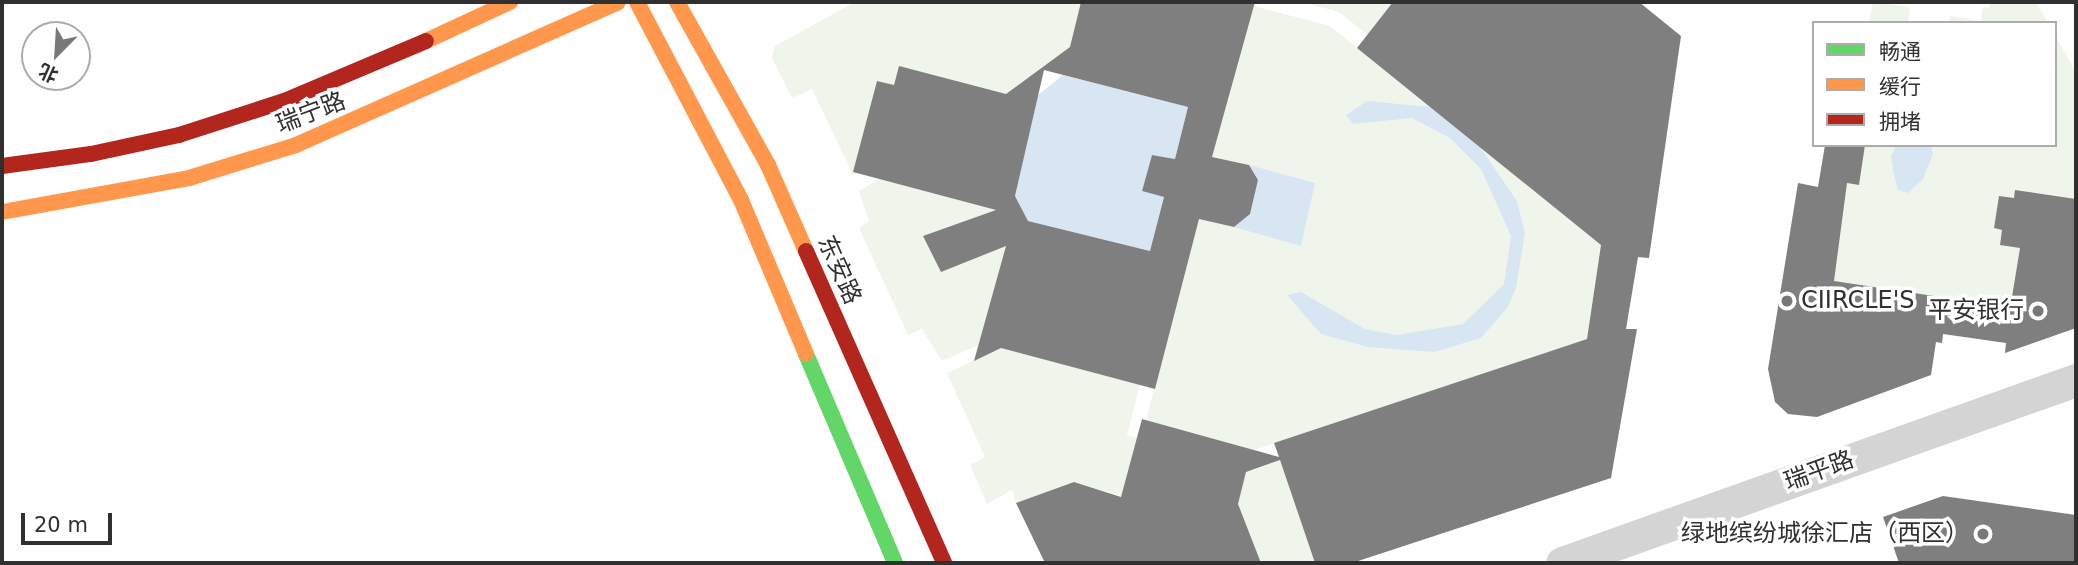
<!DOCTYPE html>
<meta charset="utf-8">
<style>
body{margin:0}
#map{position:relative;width:2078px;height:565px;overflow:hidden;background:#fff;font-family:"DejaVu Sans","Noto Sans SC",sans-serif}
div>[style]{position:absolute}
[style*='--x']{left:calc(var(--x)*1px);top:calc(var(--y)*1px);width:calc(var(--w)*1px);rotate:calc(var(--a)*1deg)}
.green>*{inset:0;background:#f0f5ec}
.water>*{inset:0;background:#d8e6f3}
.building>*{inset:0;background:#7f7f7f}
.street>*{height:33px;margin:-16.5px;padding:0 16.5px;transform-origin:16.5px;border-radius:16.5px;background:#d4d4d4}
.fast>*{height:16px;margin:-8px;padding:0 8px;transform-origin:8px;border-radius:8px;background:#63d668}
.slow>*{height:16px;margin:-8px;padding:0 8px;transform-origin:8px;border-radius:8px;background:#ff974d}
.jam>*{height:16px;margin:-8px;padding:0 8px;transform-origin:8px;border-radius:8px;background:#b3261e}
.dots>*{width:19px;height:19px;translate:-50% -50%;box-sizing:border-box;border:4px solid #fff;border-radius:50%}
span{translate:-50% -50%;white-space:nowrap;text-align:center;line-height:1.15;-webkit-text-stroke:7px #fff;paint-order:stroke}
.street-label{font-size:24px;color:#303030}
.poi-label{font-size:24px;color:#303030}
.left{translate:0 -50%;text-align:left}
.right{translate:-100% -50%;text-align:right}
.frame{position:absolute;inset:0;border:4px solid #303030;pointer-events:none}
.legend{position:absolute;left:1812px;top:21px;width:245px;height:126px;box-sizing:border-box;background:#fff;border:2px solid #acacac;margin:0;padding:9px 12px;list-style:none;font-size:21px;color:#303030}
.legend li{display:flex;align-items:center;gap:14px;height:35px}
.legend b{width:35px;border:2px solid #acacac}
.north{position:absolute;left:21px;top:21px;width:70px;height:70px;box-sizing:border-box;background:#fff;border:2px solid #acacac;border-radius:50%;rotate:204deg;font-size:19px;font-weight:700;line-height:28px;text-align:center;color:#303030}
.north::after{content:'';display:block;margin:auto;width:24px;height:32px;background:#787878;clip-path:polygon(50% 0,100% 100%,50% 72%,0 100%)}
.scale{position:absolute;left:21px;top:513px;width:91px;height:32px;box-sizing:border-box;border:4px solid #303030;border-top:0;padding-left:9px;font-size:21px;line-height:24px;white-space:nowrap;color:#303030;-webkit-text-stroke:5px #fff;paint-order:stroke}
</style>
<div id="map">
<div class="green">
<i style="clip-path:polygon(855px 2px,1081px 2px,1072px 37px,1089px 41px,1020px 84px,1018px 114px,899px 67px,894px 85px,877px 81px,862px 139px,874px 167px,853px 175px,812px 89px,792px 98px,772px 58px,775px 46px)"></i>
<i style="clip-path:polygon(1301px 2px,1393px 2px,1380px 19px,1392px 55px,1339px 12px)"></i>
<i style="clip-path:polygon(1873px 2px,1910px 7px,1908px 23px,1869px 23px)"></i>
<i style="clip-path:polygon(1990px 2px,2036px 2px,2048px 23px,1949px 23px,1950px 16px,1981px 21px,1983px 7px,1989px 8px)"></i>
<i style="clip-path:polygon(1254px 6px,1330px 26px,1601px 245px,1587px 339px,1254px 450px,1146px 420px,1188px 261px,1174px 213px,1234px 227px,1250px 213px,1258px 180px,1249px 165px,1196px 153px,1223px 119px)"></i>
<i style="clip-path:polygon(2055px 35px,2076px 72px,2076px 199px,2016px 190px,2014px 198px,1999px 196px,1994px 228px,2002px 230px,2000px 244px,2020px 248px,2009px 315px,1933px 304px,1933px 296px,1842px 282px,1833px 289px,1820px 179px,1859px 185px,1865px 145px,2055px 145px)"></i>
<i style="clip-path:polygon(879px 179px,996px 210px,924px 236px,941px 272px,1006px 246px,979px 345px,942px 361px,922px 329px,908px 335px,859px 228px,869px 221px,859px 191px)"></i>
<i style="clip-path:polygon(1000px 330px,1016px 352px,1125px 381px,1144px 369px,1127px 435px,1167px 447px,1121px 496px,1074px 482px,1016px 503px,1012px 490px,987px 504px,970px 465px,985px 457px,947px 373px,996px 350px)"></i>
<i style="clip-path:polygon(1327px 443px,1299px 484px,1289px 487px,1315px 563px,1261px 563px,1246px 524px,1203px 456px,1253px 470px)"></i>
</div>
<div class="water">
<i style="clip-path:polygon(1063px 75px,1188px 107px,1175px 159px,1152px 155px,1142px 191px,1164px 197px,1150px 251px,1028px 221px,1015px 196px,1038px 95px)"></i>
<i style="clip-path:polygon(1367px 101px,1430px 107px,1480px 147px,1517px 201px,1525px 233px,1516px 288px,1507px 308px,1481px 338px,1434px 352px,1368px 347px,1321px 334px,1287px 295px,1301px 292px,1365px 329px,1396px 335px,1463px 324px,1504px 284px,1511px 236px,1481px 169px,1450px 138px,1412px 118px,1353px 124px,1346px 115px)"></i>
<i style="clip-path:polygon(1896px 145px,1931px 145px,1933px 154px,1923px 179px,1908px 193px,1898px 190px,1894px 175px,1891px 156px)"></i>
<i style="clip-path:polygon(1249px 165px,1315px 183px,1301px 246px,1234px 227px,1250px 214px,1258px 180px)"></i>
</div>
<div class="building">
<i style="clip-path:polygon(evenodd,1081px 2px,1255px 2px,1212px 157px,1249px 165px,1258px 180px,1250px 214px,1234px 227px,1199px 219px,1155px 389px,1001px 348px,974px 361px,1006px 246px,941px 272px,923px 236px,996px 210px,853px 172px,877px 81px,894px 85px,899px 66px,1006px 94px,1070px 47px,1081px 2px,1044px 70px,1188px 107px,1175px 159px,1152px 155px,1142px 191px,1164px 197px,1150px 251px,1028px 221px,1015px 196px,1044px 70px)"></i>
<i style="clip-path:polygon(1393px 2px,1639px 2px,1681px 36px,1649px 258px,1638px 257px,1626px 329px,1637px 329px,1611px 478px,1352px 563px,1315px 563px,1280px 460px,1246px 472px,1238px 504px,1261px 563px,1045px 563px,1016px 503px,1074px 482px,1121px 497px,1142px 419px,1279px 457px,1274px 443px,1587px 339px,1601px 245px,1357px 48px)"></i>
<i style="clip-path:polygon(1825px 145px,1865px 145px,1859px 185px,1847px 183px,1834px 281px,1934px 296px,1933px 304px,2009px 315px,2020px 248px,2000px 245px,2002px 230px,1994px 228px,1999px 196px,2014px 198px,2015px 190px,2076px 199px,2076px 328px,2005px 353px,2006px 343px,1943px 334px,1942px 343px,1936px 342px,1931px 375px,1817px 417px,1788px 414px,1775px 402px,1768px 369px,1798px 183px,1818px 187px)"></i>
<i style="clip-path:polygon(1943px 496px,2076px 515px,2076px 563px,1899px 563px,1883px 517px)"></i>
</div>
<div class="street">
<i style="--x:1562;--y:563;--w:546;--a:-19.6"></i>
</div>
<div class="fast">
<i style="--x:806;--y:354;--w:227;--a:66.9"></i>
</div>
<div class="slow">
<i style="--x:637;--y:2;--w:224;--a:62.3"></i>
<i style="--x:741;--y:200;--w:167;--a:67.1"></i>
<i style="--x:677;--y:2;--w:187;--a:60.8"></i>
<i style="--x:768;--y:165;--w:94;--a:66.2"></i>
<i style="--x:426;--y:41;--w:93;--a:-24.9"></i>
<i style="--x:2;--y:212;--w:190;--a:-10.3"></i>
<i style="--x:189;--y:178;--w:112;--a:-17.1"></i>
<i style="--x:296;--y:145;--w:352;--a:-23.9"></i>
</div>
<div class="jam">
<i style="--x:2;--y:166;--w:90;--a:-7.7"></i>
<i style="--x:91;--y:154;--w:90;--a:-12.2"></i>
<i style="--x:179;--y:135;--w:110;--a:-17.9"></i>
<i style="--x:284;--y:101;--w:154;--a:-22.9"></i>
<i style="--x:806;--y:251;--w:341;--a:66.1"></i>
</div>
<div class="dots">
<i style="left:1787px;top:301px;background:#787878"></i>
<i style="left:2038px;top:311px;background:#787878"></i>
<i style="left:1983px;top:534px;background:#787878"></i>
</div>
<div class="street-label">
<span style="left:311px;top:113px;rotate:-21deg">瑞宁路</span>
<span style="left:839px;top:270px;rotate:66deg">东安路</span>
<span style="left:1819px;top:471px;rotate:-20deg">瑞平路</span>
</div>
<div class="poi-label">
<span class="left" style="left:1801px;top:301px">CIIRCLE'S</span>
<span class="right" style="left:2024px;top:311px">平安银行</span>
<span class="right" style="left:1969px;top:534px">绿地缤纷城徐汇店（西区）</span>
</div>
<div class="frame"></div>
<ul class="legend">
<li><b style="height:9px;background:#63d668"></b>畅通</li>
<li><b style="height:9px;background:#ff974d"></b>缓行</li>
<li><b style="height:9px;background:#b3261e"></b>拥堵</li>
</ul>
<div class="north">北</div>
<div class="scale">20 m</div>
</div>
